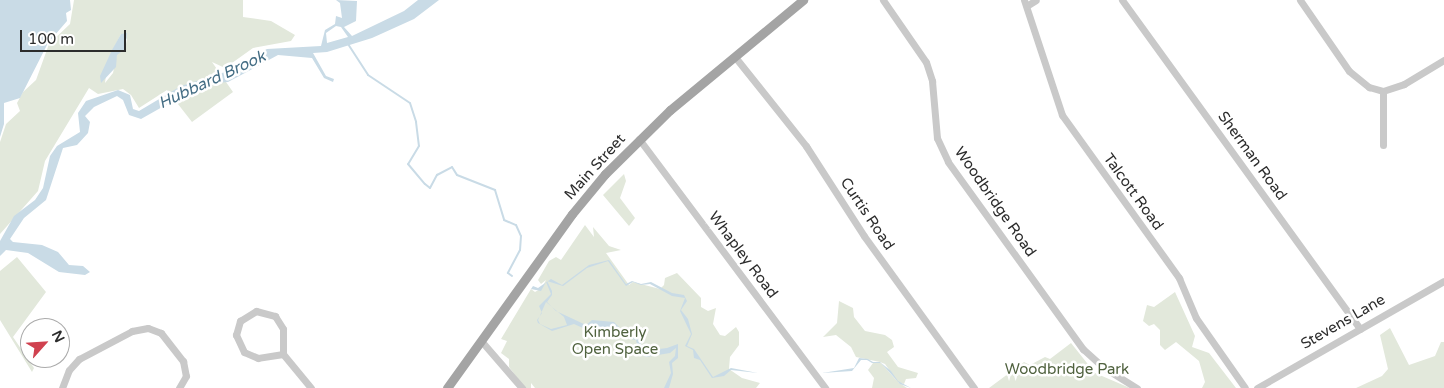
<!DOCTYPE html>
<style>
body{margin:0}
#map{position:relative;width:1444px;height:388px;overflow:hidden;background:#fff;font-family:"Varela Round",sans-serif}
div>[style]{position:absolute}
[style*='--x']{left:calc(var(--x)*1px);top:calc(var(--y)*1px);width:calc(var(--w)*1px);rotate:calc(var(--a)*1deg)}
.green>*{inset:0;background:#e2e8db}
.water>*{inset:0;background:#c9dbe6}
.stream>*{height:2px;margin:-1px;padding:0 1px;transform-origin:1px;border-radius:1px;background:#c9dbe6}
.minor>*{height:7px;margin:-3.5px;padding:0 3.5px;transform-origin:3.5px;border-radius:3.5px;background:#c9c9c9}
.major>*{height:9px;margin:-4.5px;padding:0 4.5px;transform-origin:4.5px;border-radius:4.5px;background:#a4a4a4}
span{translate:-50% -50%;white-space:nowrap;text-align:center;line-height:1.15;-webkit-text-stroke:5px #fff;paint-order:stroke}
.street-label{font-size:15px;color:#2c2c2c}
.park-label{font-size:15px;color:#50623f}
.water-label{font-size:16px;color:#446d84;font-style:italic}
.north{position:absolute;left:20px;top:318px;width:50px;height:50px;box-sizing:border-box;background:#fff;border:1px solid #ababab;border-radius:50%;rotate:64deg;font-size:14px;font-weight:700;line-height:20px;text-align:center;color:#2c2c2c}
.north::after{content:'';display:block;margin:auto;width:18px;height:22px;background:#d0414f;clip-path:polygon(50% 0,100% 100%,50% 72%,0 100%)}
.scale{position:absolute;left:20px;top:30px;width:106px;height:22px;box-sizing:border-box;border:2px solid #2c2c2c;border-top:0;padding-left:6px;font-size:15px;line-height:18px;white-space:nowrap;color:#2c2c2c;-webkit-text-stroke:4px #fff;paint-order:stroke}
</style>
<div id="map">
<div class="green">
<i style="clip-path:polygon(evenodd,74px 0,243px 0,243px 17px,271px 21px,295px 35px,291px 41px,253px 48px,225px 68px,212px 62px,233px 92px,192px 122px,167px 90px,139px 108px,131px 95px,123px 89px,98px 94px,89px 88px,45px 161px,38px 191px,0 234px,0 142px,6px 124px,20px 111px,17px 103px,23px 92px,36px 80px,49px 44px,70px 24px,74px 0,121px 34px,127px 39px,125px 49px,117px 54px,113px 73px,105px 83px,108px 60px,121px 34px)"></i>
<i style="clip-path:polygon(624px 174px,626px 181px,620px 198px,635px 218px,629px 226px,603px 195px)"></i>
<i style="clip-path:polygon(585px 225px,594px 237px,593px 227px,609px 246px,621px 250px,606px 253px,629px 285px,633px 282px,660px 289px,664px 285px,665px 278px,677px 273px,701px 298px,701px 307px,708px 311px,716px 308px,713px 324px,720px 335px,725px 336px,736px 327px,739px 332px,739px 345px,730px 357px,729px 369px,742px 378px,760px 383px,756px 388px,535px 388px,531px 383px,531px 388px,525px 388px,509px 367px,509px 359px,501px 353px,507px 341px,501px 339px,531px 289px,535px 292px,542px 288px,546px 280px,541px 284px,538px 280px,549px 261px,556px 257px,561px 260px)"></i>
<i style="clip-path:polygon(17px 257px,46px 292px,13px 337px,34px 368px,32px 372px,0 320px,0 271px)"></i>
<i style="clip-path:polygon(1175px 292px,1195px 336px,1192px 347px,1209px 353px,1236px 388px,1202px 388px,1205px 382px,1199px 361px,1176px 342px,1165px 350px,1160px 345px,1160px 330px,1154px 324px,1149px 326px,1143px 321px,1147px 305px,1154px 307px)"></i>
<i style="clip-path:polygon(839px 301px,853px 308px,854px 317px,865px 331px,885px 335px,892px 340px,894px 347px,887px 352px,898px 367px,918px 373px,916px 378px,906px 379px,904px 384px,898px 382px,907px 388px,872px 388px,874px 378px,868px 370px,873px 363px,881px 363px,897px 381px,885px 364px,880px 362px,856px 357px,851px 347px,836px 335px,823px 337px,837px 323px)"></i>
<i style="clip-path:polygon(1390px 328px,1409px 365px,1435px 356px,1441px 342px,1444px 342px,1444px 388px,1356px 388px,1382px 376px,1388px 369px,1380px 335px)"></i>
<i style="clip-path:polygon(1071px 343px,1095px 373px,1130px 388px,989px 388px,1024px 362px,1030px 365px,1045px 357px,1050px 359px)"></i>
</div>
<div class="water">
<i style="clip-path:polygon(0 0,70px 0,71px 10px,66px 13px,67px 21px,48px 43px,20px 98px,4px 103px,4px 124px,0 137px)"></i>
<i style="clip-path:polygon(evenodd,336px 0,357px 1px,356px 21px,344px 27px,352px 36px,404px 11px,418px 0,439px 0,414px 19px,372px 38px,327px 52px,313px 53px,326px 76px,334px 79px,333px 82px,324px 78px,312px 58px,278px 55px,228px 82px,203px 84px,141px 119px,129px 115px,123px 100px,117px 96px,94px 107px,85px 116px,90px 122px,88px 133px,77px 145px,63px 148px,46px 200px,24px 218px,10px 239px,13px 242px,42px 245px,58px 252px,69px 265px,83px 266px,90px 272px,85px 275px,59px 272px,28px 253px,6px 250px,0 256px,0 241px,14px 216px,35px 200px,43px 188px,50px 156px,57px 146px,80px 132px,78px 113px,86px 101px,118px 90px,130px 95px,133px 109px,139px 111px,181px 86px,225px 72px,267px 49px,321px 46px,325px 30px,335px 24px,336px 16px,342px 18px,340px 3px,336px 0,336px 26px,341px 27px,348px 37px,327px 43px,326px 33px,336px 26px)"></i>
<i style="clip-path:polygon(127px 33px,125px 49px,117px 55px,116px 67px,101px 83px,100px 76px,112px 50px,121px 34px)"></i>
<i style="clip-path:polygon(evenodd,609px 260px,626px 284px,632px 281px,641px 284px,651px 282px,672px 293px,684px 295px,687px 301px,681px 310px,688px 319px,692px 334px,687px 346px,694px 349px,713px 377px,731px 368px,758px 373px,731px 370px,724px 376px,712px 378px,700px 360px,694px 358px,693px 350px,685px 346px,691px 334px,680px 311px,685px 298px,672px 296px,650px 284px,641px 285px,633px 282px,626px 286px,608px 261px,587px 268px,563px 286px,547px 281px,552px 291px,552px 295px,547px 302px,556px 311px,586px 325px,592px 320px,614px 322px,623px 331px,639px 337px,643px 351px,667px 348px,678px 344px,678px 358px,672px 363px,673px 374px,669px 388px,664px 388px,671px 373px,669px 362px,675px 356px,676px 348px,670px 353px,646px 357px,639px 354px,636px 340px,626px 338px,617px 328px,585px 329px,574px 324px,552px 331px,538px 323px,537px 320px,542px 313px,539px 306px,551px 294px,546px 282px,541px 291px,531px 289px,533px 286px,538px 288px,551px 279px,562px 285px,589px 265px,609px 260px,546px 302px,564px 317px,567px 325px,551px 329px,540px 324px,538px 320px,546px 302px)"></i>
<i style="clip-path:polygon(859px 358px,868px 359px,873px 362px,880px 362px,891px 371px,898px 381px,911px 388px,900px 384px,881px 363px,872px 363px,867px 360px,861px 360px,852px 371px,822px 373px,854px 368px)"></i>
</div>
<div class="stream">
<i style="--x:348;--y:44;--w:37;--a:57"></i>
<i style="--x:368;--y:75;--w:50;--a:33.7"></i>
<i style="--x:410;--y:103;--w:20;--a:72"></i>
<i style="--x:416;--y:122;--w:24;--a:83"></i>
<i style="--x:419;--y:146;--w:21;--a:121"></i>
<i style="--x:408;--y:164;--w:26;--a:50"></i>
<i style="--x:425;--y:184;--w:6;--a:39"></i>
<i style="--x:430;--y:188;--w:15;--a:-62"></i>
<i style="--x:437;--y:175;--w:17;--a:-28"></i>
<i style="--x:452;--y:167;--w:9;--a:58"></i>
<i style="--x:457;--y:175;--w:41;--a:21.5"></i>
<i style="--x:495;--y:190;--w:31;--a:73"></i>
<i style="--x:504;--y:220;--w:13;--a:23"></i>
<i style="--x:516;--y:225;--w:12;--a:66"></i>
<i style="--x:521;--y:236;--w:14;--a:94"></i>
<i style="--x:520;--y:250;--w:26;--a:118"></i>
<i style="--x:508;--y:273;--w:5;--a:37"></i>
</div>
<div class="minor">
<i style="--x:883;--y:0;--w:75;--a:55.3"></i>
<i style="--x:926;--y:62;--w:20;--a:72"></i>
<i style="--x:932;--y:81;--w:57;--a:85"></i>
<i style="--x:937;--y:138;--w:26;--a:65"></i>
<i style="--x:948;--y:162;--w:231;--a:54.2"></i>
<i style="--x:1083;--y:349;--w:27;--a:42"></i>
<i style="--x:1103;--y:367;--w:40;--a:32"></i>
<i style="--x:1024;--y:0;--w:121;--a:71.7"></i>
<i style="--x:1062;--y:115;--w:201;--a:54.3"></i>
<i style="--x:1179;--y:278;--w:43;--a:67"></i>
<i style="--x:1196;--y:318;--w:85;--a:55"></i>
<i style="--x:1122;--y:0;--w:406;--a:54.1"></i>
<i style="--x:1300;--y:0;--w:86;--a:55.4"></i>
<i style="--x:1349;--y:71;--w:26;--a:39"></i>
<i style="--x:1369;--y:87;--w:15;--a:16"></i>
<i style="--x:1383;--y:91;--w:22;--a:-18"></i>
<i style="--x:1404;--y:84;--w:47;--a:-31"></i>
<i style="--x:1028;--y:5;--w:9;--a:-32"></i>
<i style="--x:735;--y:57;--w:114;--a:51.4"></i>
<i style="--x:806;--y:146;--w:107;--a:57.2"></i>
<i style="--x:864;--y:236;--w:188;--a:54.1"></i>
<i style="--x:1383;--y:91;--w:54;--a:90"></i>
<i style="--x:639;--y:139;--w:311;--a:53.2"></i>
<i style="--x:483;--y:343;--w:60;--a:49.1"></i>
<i style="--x:283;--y:354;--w:25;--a:171"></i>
<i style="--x:258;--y:358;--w:15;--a:-157"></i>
<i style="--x:244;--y:352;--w:19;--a:-115"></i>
<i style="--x:236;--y:335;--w:15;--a:-74"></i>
<i style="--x:240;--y:321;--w:19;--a:-32"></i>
<i style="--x:256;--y:311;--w:20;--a:15"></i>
<i style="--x:275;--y:316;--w:15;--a:58"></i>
<i style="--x:283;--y:329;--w:25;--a:90"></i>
<i style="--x:283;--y:354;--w:44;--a:50.5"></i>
<i style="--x:62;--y:388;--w:19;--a:-69"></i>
<i style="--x:69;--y:370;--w:15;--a:-48"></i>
<i style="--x:79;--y:359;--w:60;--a:-27.8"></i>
<i style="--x:132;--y:331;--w:16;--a:-11"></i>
<i style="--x:148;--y:328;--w:14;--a:21"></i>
<i style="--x:161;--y:333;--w:36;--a:52"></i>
<i style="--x:183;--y:361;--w:15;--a:79"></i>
<i style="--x:186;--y:376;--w:14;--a:120"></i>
<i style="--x:1257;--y:388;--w:215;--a:-29.8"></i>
</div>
<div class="major">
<i style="--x:447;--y:388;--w:214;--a:-54.3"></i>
<i style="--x:572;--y:214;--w:52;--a:-50.5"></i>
<i style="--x:605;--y:174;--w:91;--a:-44.6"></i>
<i style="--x:670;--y:110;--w:173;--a:-39.6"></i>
</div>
<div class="street-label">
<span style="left:1252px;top:156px;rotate:54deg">Sherman Road</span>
<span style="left:595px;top:167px;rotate:-48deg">Main Street</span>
<span style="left:1133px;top:192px;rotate:54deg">Talcott Road</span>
<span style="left:995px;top:202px;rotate:55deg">Woodbridge Road</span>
<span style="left:867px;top:214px;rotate:56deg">Curtis Road</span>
<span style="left:743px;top:255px;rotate:53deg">Whapley Road</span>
<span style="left:1343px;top:322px;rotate:-30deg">Stevens Lane</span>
</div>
<div class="park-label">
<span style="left:615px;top:341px">Kimberly<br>Open Space</span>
<span style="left:1067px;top:370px">Woodbridge Park</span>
</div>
<div class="water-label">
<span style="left:212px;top:80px;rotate:-25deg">Hubbard Brook</span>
</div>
<div class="north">N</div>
<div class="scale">100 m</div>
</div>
